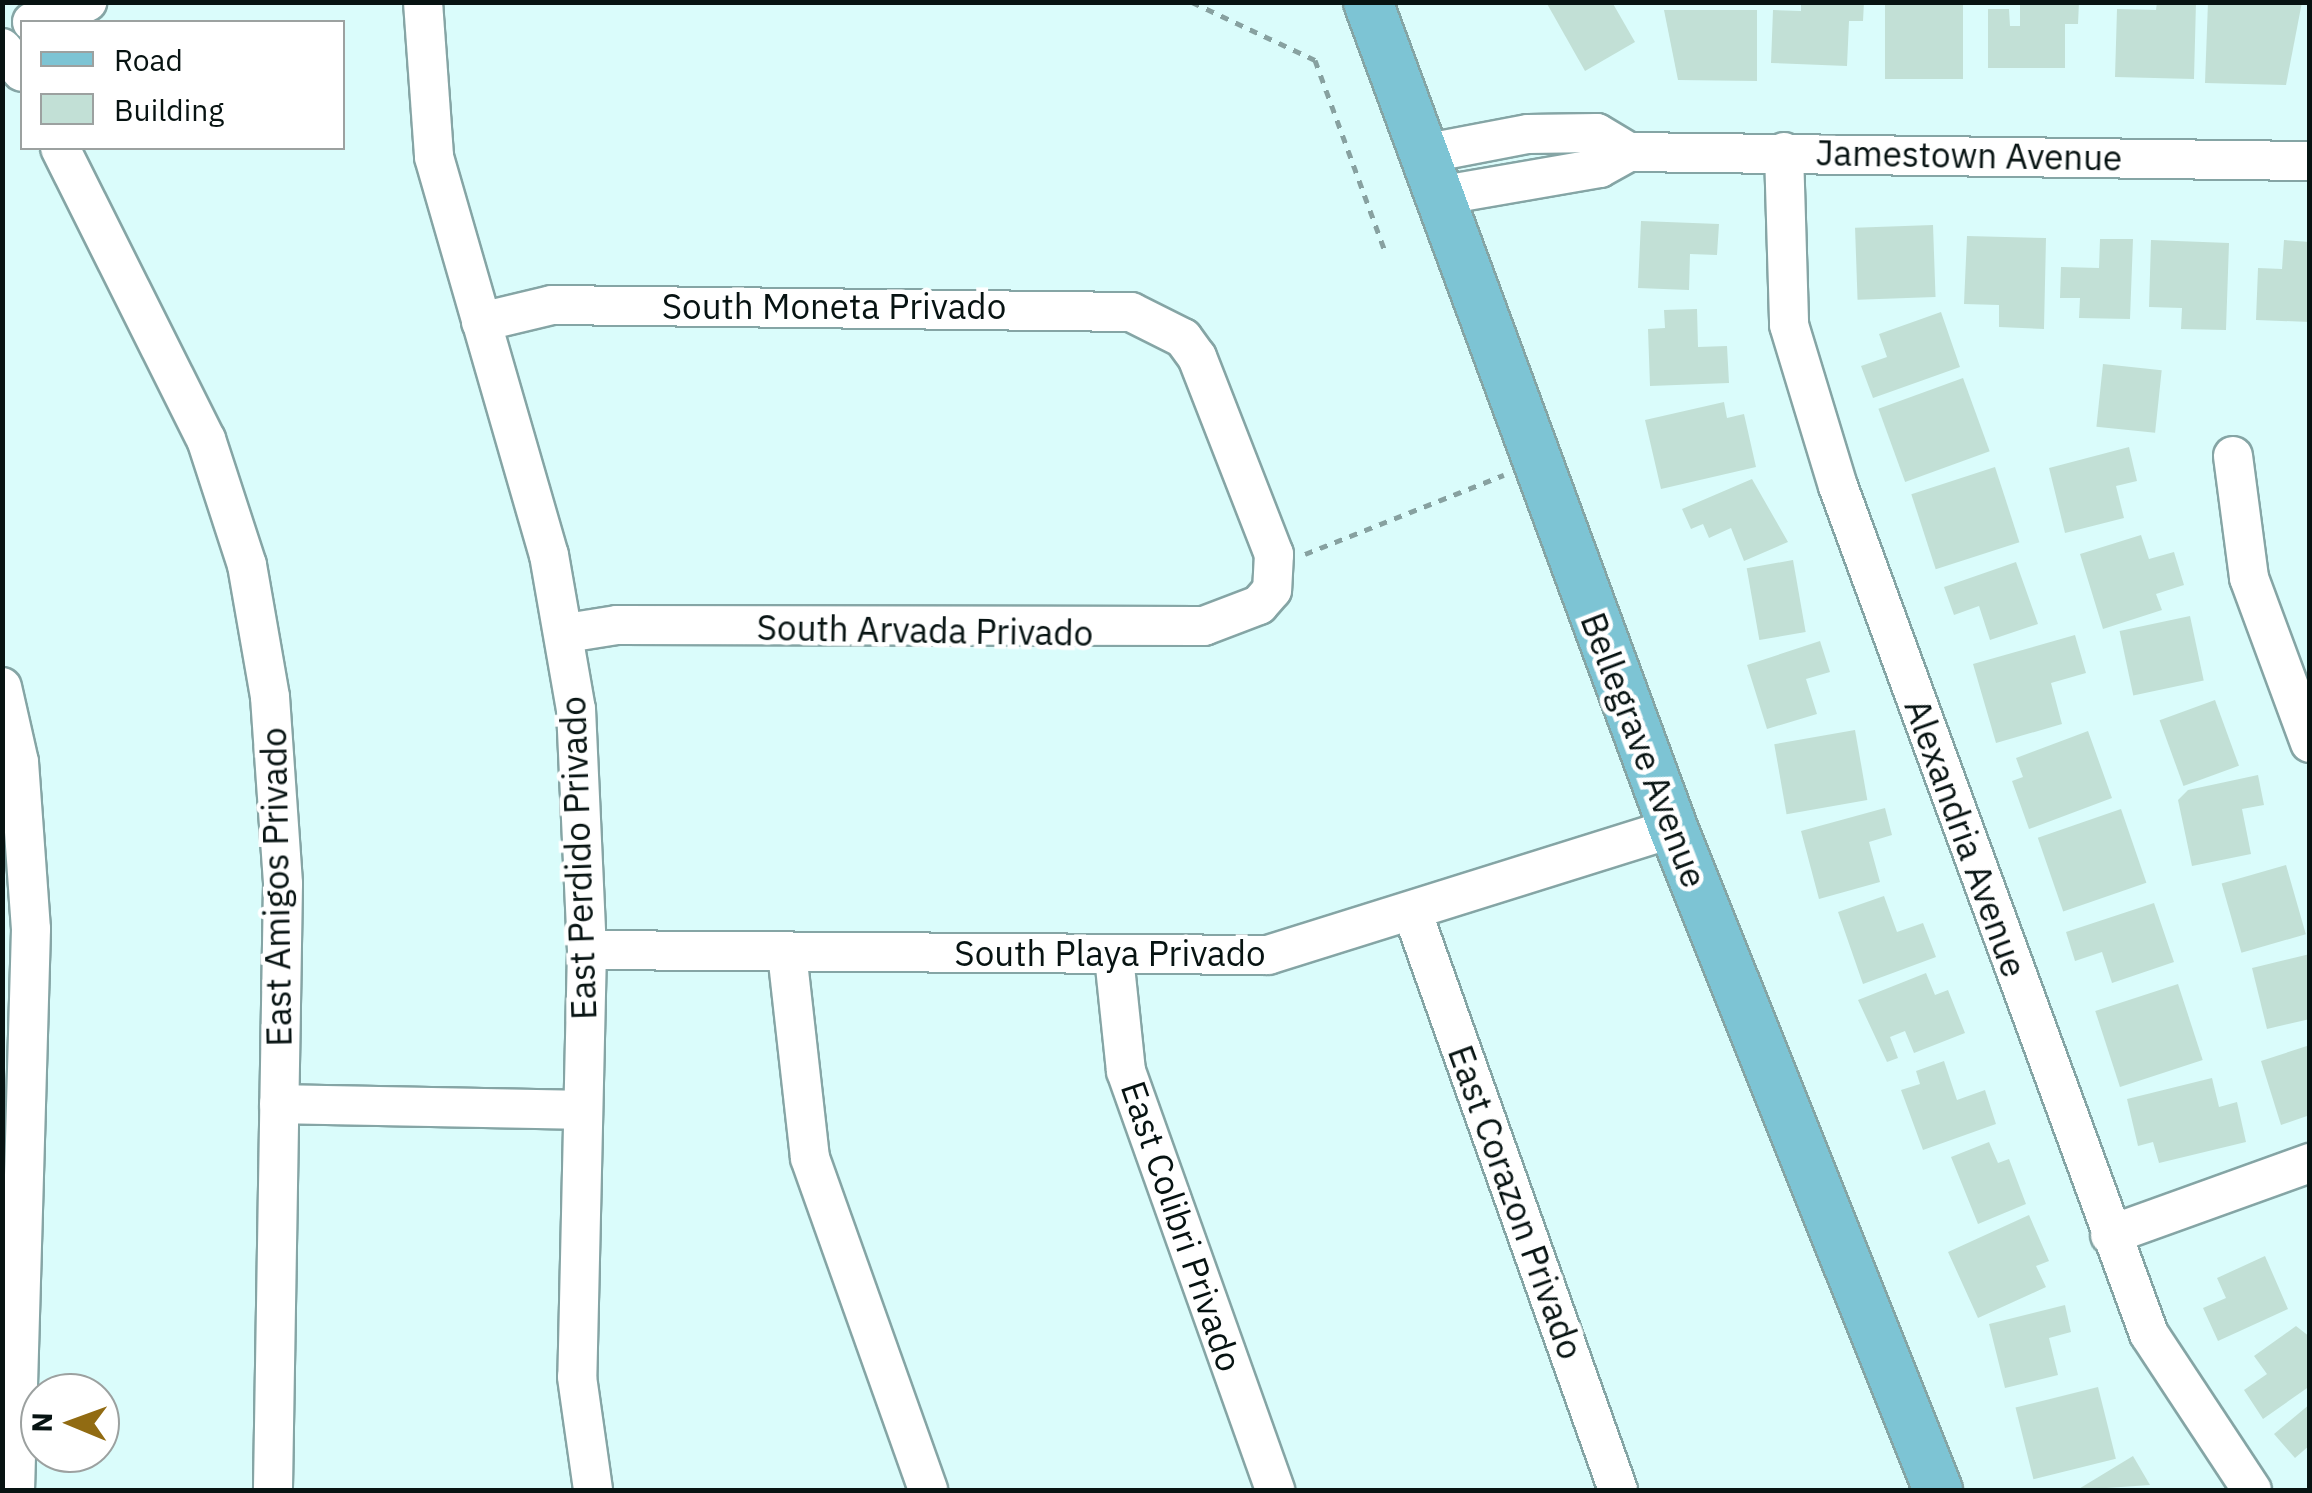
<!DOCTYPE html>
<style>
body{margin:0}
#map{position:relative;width:2312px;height:1493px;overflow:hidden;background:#dafcfb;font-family:"IBM Plex Sans",sans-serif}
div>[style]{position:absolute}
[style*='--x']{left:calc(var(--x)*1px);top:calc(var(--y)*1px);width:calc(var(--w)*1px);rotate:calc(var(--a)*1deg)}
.building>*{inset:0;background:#c2e0d6;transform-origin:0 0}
.path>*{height:5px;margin-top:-2.5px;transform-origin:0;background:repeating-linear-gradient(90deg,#87a1a0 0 8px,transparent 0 16px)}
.roads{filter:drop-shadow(2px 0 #85a5a5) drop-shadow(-2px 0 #85a5a5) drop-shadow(0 2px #85a5a5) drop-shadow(0 -2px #85a5a5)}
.minor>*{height:38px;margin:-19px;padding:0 19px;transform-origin:19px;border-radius:19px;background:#fff}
.major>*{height:48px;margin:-24px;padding:0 24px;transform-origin:24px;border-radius:24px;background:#7dc4d4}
span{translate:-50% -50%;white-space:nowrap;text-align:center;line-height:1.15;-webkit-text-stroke:9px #fff;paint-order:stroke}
.street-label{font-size:35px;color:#071312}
.frame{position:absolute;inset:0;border:5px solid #071312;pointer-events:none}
.legend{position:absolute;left:20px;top:20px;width:325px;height:130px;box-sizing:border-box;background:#fff;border:2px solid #9ca1a0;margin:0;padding:12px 18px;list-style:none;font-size:30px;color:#071312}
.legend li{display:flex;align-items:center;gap:20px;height:50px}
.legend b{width:50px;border:2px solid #9ca1a0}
.north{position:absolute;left:20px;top:1373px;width:100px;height:100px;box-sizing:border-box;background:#fff;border:2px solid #9ca1a0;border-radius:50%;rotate:271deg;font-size:28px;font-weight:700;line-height:40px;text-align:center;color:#071312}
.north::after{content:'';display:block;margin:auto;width:35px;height:45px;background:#916b12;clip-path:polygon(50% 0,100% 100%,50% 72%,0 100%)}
</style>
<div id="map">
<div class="building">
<i style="clip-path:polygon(1546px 2px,1612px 2px,1635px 42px,1585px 71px)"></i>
<i style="clip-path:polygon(1801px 2px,1864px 2px,1863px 21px,1849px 21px,1847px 66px,1771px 63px,1773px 10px,1801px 11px)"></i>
<i style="left:1885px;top:2px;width:78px;height:77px"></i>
<i style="clip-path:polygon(2020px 2px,2079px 2px,2078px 24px,2065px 24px,2065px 68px,1988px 68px,1988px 9px,2009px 9px,2010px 26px,2020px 26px)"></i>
<i style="clip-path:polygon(2157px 2px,2196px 2px,2194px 79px,2115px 77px,2117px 9px,2156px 10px)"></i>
<i style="clip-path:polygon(2208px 2px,2302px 2px,2286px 85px,2205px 83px)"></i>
<i style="clip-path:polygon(1664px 10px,1757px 10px,1757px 81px,1678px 80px)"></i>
<i style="clip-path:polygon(1641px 221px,1719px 224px,1717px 255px,1690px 254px,1689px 290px,1638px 288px)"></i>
<i style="left:1933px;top:225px;width:72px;height:78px;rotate:88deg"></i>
<i style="clip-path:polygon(1967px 236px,2046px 238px,2044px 329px,1999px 327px,1999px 305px,1964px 304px)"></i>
<i style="clip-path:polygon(2100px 239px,2133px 239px,2130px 319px,2079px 318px,2080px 298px,2060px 298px,2061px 267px,2099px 268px)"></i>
<i style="clip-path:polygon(2151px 240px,2229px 243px,2226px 330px,2181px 329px,2182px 308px,2149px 307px)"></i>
<i style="clip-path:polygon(2284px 240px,2310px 242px,2310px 322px,2256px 320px,2258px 268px,2282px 269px)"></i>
<i style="clip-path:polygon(1697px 309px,1698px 347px,1727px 346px,1729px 383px,1650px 386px,1648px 329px,1665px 328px,1664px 310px)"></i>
<i style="clip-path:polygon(1941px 312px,1960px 367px,1873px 398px,1861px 366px,1887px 357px,1879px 334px)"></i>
<i style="left:2103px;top:364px;width:59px;height:63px;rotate:6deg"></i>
<i style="left:1963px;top:378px;width:78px;height:90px;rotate:70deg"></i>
<i style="clip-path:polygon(1724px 402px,1727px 418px,1744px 414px,1756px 467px,1661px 489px,1645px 420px)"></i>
<i style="clip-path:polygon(2129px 447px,2137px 481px,2116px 486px,2124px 518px,2065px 533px,2049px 468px)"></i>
<i style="left:1995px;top:467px;width:79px;height:88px;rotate:72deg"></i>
<i style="clip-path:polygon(1752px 479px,1788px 542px,1744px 561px,1731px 528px,1709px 538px,1703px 524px,1691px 529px,1682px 509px)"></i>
<i style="clip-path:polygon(2141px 535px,2149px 559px,2174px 552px,2184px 585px,2156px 594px,2162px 610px,2103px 629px,2080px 554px)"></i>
<i style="left:1793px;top:560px;width:73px;height:47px;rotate:80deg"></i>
<i style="clip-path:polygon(2016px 562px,2038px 624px,1990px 640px,1979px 606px,1954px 615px,1944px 587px)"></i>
<i style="left:2190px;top:616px;width:66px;height:72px;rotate:78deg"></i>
<i style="clip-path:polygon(2075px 635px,2086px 673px,2051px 683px,2062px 724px,1996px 743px,1973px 664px)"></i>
<i style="clip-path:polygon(1820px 641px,1830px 672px,1806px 679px,1817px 714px,1767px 729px,1747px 665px)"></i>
<i style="left:2215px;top:700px;width:70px;height:59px;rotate:70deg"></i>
<i style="left:1855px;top:730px;width:71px;height:82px;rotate:80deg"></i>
<i style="clip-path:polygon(2088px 731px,2112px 798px,2029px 829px,2012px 781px,2023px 777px,2016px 758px)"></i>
<i style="clip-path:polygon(2258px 775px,2264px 805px,2242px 809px,2251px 854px,2192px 866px,2178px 800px,2188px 790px)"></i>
<i style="clip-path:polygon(1885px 808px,1892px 835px,1869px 842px,1880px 882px,1819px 899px,1801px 831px)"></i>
<i style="left:2121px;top:809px;width:78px;height:88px;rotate:71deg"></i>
<i style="left:2286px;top:865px;width:72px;height:67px;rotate:74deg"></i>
<i style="clip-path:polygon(1884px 896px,1897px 932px,1923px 923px,1936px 957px,1863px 984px,1838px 912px)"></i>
<i style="clip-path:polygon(2154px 903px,2174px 962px,2112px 983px,2102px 952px,2075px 961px,2066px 932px)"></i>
<i style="clip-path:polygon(2310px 954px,2310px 1019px,2267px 1029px,2252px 968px)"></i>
<i style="clip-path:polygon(1926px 973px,1935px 995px,1948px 990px,1965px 1033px,1914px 1053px,1905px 1031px,1890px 1037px,1898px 1058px,1887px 1062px,1858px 1000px)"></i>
<i style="left:2178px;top:984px;width:80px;height:87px;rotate:72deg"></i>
<i style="clip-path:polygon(2310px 1045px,2310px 1115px,2281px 1125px,2261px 1061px)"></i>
<i style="clip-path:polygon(1944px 1061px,1957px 1100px,1985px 1090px,1996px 1124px,1923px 1150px,1901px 1090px,1920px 1084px,1916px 1071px)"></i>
<i style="clip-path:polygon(2212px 1078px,2219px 1107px,2237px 1102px,2246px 1142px,2159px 1163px,2153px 1142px,2138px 1146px,2127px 1099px)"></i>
<i style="clip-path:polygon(1989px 1142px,1998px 1163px,2009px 1159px,2026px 1204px,1978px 1224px,1951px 1157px)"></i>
<i style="clip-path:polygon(2029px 1215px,2049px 1261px,2036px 1266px,2046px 1287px,1978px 1318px,1948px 1252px)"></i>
<i style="clip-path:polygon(2265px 1256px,2288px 1309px,2218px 1341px,2203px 1308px,2226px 1298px,2217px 1278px)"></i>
<i style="clip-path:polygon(2065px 1305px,2071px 1332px,2049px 1338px,2058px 1375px,2005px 1388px,1989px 1324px)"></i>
<i style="clip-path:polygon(2296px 1326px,2310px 1337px,2310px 1386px,2263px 1419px,2244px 1390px,2267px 1374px,2254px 1356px)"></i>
<i style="left:2098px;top:1387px;width:74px;height:85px;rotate:76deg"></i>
<i style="clip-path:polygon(2310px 1404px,2310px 1445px,2295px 1458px,2274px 1434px)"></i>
<i style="clip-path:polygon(2133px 1456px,2150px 1485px,2077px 1490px)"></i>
</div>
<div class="path">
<i style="--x:1192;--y:2;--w:136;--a:25.2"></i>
<i style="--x:1315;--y:60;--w:207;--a:69.9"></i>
<i style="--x:1305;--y:554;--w:214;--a:-21.7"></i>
</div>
<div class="roads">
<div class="minor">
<i style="--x:423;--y:2;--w:155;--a:85.9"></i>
<i style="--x:434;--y:157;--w:414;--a:73.9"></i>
<i style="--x:549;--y:555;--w:156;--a:80.1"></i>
<i style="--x:576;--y:709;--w:241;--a:87.4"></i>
<i style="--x:587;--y:950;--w:427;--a:91.3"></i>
<i style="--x:577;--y:1377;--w:114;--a:81.9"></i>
<i style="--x:32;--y:22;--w:59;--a:-20"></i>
<i style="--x:2;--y:48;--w:31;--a:50"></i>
<i style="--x:60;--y:148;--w:326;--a:63.4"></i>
<i style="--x:206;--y:439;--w:133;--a:72"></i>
<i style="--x:247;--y:565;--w:134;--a:80.1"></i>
<i style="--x:270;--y:697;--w:187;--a:86"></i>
<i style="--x:283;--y:884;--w:606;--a:90.95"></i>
<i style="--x:1784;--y:152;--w:173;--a:88.3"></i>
<i style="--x:1789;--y:325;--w:168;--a:73.1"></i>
<i style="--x:1838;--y:486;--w:903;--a:69.86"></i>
<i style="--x:2149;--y:1334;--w:187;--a:56.6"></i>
<i style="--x:1423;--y:154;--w:107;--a:-10.8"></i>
<i style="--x:1528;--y:134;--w:69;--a:-0.8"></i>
<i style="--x:1597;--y:133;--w:37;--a:31"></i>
<i style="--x:1438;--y:196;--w:164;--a:-9.8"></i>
<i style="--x:1600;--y:168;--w:33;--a:-29"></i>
<i style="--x:1629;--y:152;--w:681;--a:0.76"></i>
<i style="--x:481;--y:322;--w:73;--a:-13.5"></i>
<i style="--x:552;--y:305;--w:579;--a:0.69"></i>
<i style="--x:1131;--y:312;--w:58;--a:26.6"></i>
<i style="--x:1183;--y:338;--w:24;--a:54"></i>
<i style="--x:1197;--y:357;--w:212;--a:68.7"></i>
<i style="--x:1274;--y:554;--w:36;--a:93"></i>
<i style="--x:1272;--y:590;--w:20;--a:131"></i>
<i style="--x:1259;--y:605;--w:59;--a:159.1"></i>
<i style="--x:1204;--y:626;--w:587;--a:-179.9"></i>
<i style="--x:617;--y:625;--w:51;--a:170.9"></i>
<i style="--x:2233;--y:456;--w:123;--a:82.5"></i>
<i style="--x:2249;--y:578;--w:176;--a:69.7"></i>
<i style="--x:2;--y:687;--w:77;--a:77.2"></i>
<i style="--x:19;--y:762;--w:167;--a:85.9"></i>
<i style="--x:31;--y:929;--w:561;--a:91.63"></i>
<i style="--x:1413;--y:914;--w:611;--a:70.41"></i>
<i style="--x:587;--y:950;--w:681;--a:0.42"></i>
<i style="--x:1268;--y:955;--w:424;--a:-17.4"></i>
<i style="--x:787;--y:953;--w:206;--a:83.6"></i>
<i style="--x:810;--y:1158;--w:352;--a:70.4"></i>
<i style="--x:1114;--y:957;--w:115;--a:84"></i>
<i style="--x:1126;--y:1071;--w:445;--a:70.4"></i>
<i style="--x:279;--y:1104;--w:304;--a:1.1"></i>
<i style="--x:2110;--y:1235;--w:213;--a:-19.8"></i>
</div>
<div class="major">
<i style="--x:1368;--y:2;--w:881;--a:69.73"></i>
<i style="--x:1673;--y:828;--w:713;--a:68.18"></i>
</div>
</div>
<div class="street-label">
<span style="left:1969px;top:155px;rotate:1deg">Jamestown Avenue</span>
<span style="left:834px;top:306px">South Moneta Privado</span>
<span style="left:925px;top:630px;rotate:1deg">South Arvada Privado</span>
<span style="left:1644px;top:750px;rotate:69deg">Bellegrave Avenue</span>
<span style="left:1966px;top:838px;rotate:70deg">Alexandria Avenue</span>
<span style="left:578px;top:858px;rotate:-92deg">East Perdido Privado</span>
<span style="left:276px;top:887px;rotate:-91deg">East Amigos Privado</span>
<span style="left:1110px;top:953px">South Playa Privado</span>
<span style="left:1516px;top:1202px;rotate:70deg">East Corazon Privado</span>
<span style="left:1182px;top:1226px;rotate:71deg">East Colibri Privado</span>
</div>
<div class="frame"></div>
<ul class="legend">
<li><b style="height:12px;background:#7dc4d4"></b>Road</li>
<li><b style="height:28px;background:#c2e0d6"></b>Building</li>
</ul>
<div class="north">N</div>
</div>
